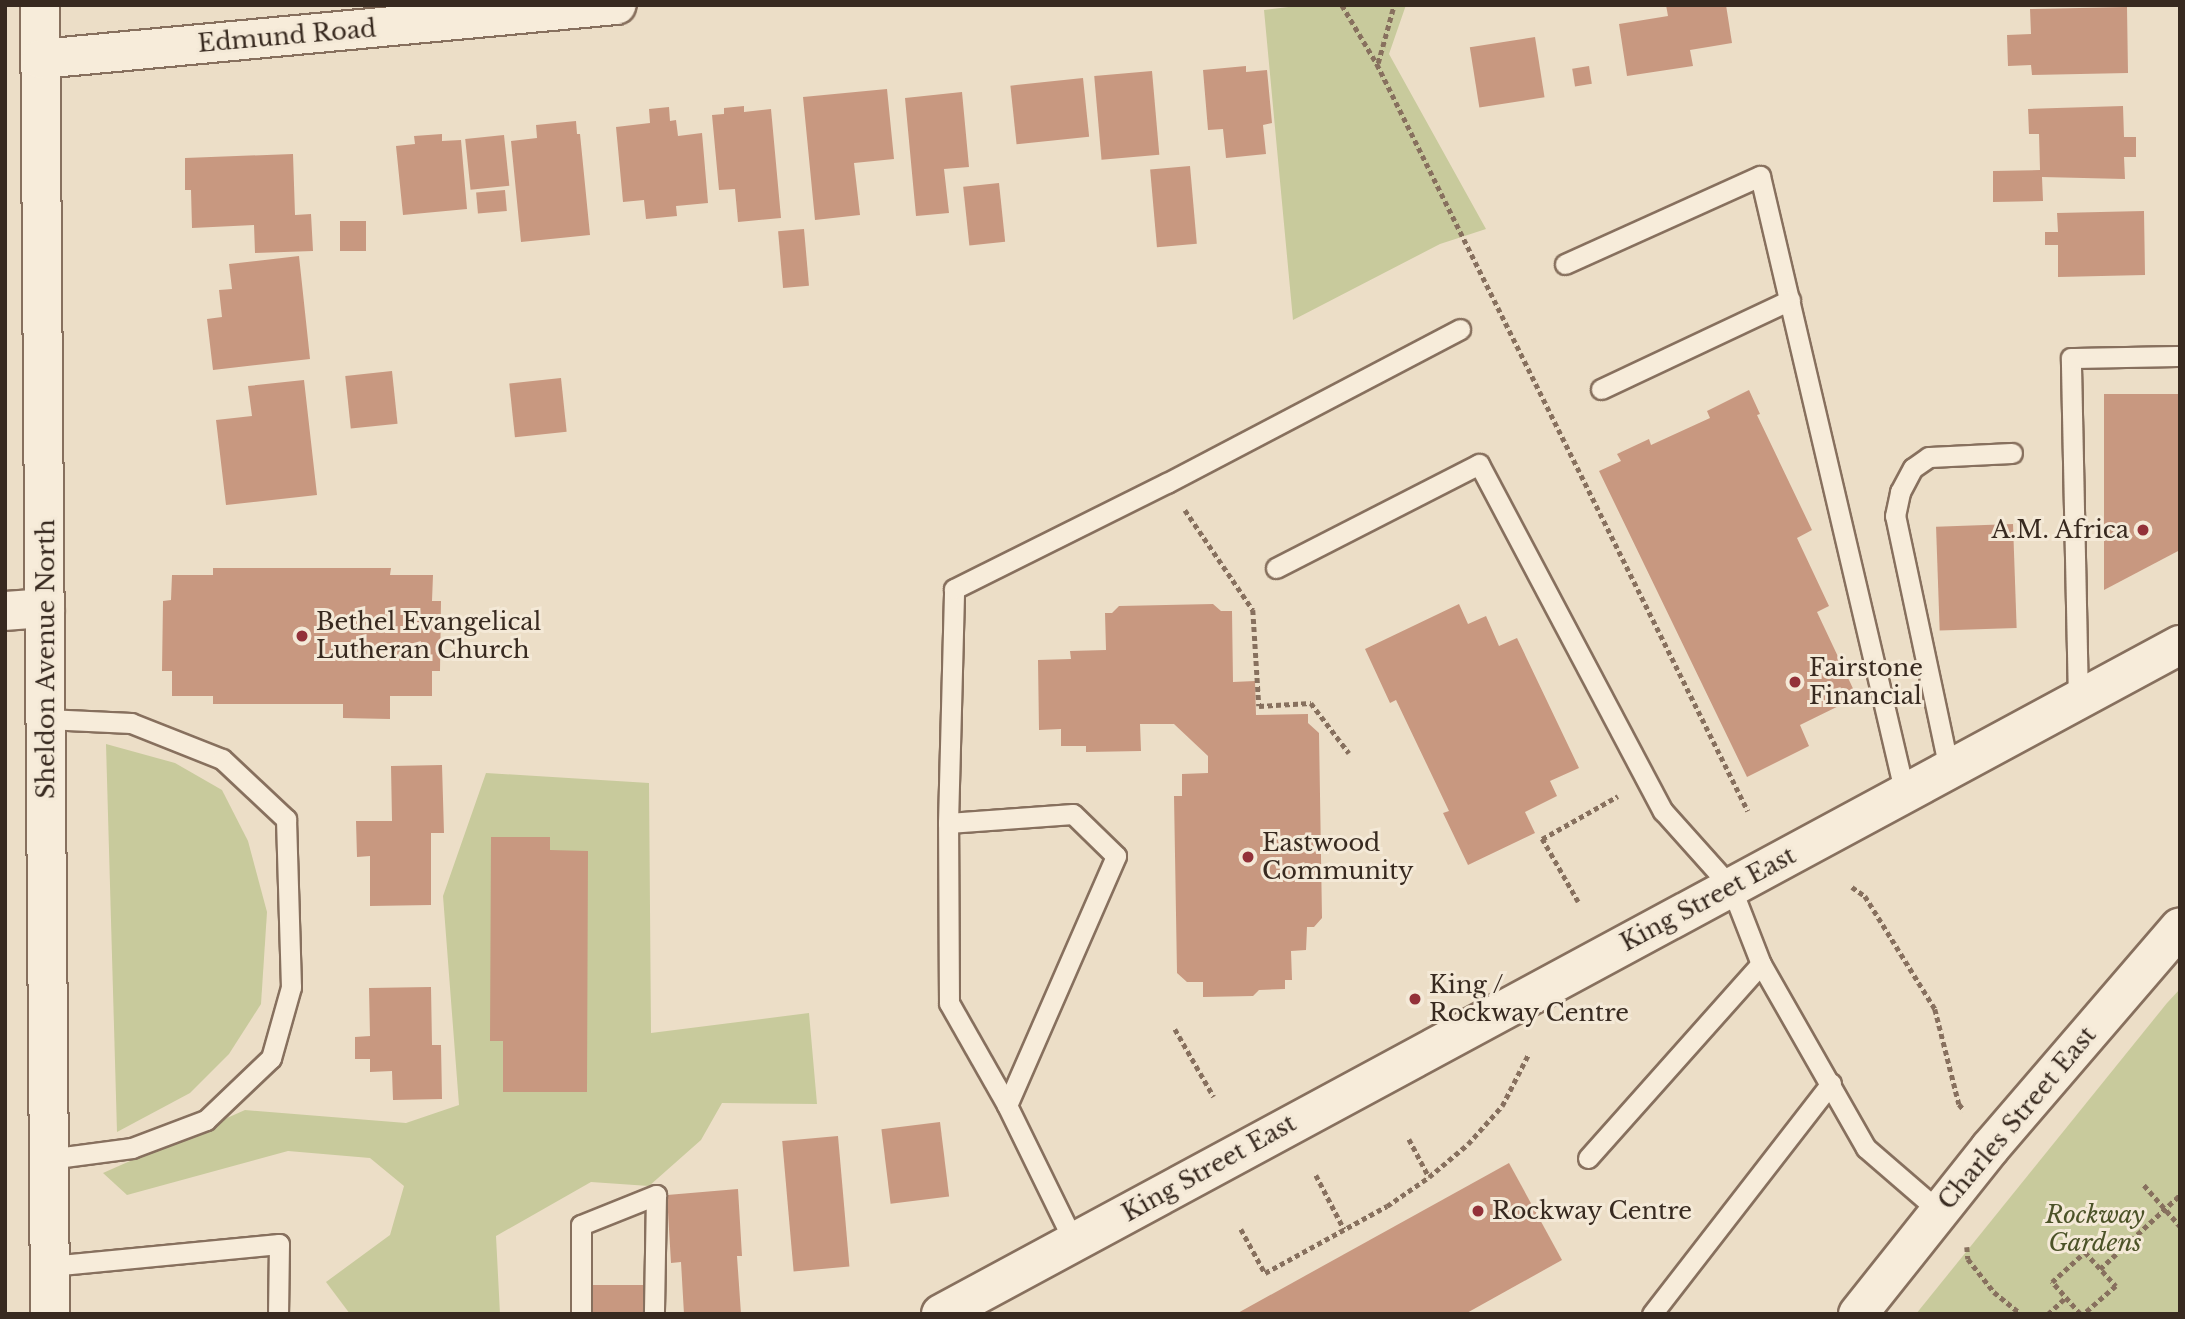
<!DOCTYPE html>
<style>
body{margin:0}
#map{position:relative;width:2185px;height:1319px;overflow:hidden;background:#ecdec7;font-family:"Libre Baskerville",serif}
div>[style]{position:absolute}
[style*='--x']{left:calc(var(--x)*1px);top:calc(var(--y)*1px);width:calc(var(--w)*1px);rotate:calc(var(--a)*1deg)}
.green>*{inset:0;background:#c8ca9c}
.building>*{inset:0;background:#c89880;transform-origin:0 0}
.path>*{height:4.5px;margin-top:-2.25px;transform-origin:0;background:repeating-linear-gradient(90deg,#87705e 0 5px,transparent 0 8.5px)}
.roads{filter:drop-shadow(2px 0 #87705e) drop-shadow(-2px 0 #87705e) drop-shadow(0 2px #87705e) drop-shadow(0 -2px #87705e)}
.service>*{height:19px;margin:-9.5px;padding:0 9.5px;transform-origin:9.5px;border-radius:9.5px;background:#f7ecda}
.minor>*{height:38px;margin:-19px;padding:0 19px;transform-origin:19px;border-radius:19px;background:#f7ecda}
.secondary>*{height:38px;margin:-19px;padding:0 19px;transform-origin:19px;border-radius:19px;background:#f7ecda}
.dots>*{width:19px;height:19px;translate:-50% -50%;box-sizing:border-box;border:4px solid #f4e9d7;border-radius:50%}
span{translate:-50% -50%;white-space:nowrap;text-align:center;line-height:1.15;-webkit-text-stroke:6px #f4e9d7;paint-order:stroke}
.street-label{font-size:24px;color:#382a20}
.poi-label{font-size:24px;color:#382a20}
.right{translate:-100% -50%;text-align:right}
.left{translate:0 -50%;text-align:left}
.park-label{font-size:24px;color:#4c5328;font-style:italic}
.frame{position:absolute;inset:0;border:7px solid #382a20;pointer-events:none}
</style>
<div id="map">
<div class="green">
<i style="clip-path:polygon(1305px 5px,1406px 5px,1389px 54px,1486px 229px,1440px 244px,1293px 320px,1264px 10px)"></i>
<i style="clip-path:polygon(106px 744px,175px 763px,222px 790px,248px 841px,267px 912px,261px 1004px,229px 1054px,190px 1093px,117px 1132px)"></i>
<i style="clip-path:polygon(486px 773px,649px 783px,651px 1033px,809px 1013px,817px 1104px,722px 1103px,701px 1140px,649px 1186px,591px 1182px,496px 1236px,500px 1314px,350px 1314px,326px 1282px,390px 1235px,404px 1186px,370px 1158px,288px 1151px,127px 1195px,103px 1173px,245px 1110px,406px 1123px,459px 1105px,443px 896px)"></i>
<i style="clip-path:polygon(2180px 989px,2180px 1314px,1916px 1314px,2167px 1003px)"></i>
</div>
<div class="building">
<i style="clip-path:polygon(1666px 5px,1726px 5px,1732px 43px,1690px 50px,1693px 66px,1627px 76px,1619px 24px,1668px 16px)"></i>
<i style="clip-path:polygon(2127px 7px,2128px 73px,2032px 75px,2031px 65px,2008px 66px,2007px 35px,2031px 34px,2030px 9px)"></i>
<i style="left:1535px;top:37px;width:61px;height:66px;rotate:81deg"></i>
<i style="clip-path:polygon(1246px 66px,1246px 72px,1267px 70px,1272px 123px,1263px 125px,1266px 154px,1226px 158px,1223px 129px,1208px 130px,1203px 70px)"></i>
<i style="left:1589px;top:66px;width:18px;height:17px;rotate:81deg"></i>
<i style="left:1152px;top:71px;width:84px;height:58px;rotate:85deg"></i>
<i style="left:1083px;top:78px;width:59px;height:73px;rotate:84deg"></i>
<i style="clip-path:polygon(887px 89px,894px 159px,854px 163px,860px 215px,815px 220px,803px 97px)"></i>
<i style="clip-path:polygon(962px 92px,969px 167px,944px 169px,949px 213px,916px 216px,905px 98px)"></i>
<i style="clip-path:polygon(744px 106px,744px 112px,771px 109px,781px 218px,738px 222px,735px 189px,719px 190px,712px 115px,724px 114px,724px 108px)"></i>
<i style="clip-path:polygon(2123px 106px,2124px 137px,2136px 137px,2136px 157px,2124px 157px,2125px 179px,2042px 177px,2043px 201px,1993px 202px,1993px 171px,2040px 170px,2039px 134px,2029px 134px,2028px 109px)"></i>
<i style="clip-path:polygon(669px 107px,670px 121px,676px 120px,678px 136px,702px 133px,708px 203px,676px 206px,677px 216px,646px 219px,644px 200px,623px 202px,616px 127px,650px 123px,649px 109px)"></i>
<i style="clip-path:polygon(576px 121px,577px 134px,580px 134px,590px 235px,521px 242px,511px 141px,537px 138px,536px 125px)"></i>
<i style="clip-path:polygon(442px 134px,442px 141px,461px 140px,467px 209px,403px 215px,396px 146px,415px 144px,414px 136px)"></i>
<i style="left:504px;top:135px;width:51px;height:39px;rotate:84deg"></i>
<i style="clip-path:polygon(293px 154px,295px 215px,311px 214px,313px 251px,255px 253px,254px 225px,192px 228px,191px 190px,185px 190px,185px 158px)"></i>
<i style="left:1190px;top:166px;width:78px;height:40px;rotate:85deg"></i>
<i style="left:999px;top:183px;width:59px;height:36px;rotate:84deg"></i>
<i style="left:505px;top:190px;width:21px;height:29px;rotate:85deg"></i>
<i style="clip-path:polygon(2144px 211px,2145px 275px,2058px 277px,2058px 245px,2045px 245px,2045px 232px,2058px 232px,2057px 213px)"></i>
<i style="left:340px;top:221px;width:26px;height:30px"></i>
<i style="left:804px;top:229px;width:57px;height:26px;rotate:85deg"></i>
<i style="clip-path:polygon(299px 256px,310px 359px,213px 370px,207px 319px,222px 317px,219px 290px,232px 289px,229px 264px)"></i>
<i style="left:392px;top:371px;width:53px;height:47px;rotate:84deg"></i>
<i style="left:561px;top:378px;width:54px;height:52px;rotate:84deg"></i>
<i style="clip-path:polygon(304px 380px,317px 495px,226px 505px,216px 420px,252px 416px,248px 386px)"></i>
<i style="clip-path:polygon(1749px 390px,1760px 414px,1757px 415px,1812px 530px,1797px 538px,1829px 606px,1817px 612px,1857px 697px,1800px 725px,1809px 746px,1747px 777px,1599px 471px,1621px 461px,1617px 454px,1649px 439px,1651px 445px,1710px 418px,1707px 411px)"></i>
<i style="clip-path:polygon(2104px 394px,2180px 394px,2180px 550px,2104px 590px)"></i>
<i style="left:2013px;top:524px;width:104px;height:77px;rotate:88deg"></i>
<i style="clip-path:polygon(213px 568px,391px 568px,390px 575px,433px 575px,432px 601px,441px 601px,440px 671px,432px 671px,432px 696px,390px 696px,390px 719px,343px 718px,343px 704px,213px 704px,213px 696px,172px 696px,172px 671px,162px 671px,163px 601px,171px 600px,172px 575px,213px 575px)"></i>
<i style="clip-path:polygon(1213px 604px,1221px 611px,1232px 611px,1233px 682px,1255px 681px,1256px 715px,1308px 714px,1308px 723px,1319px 733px,1322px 918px,1314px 927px,1307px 927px,1306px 950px,1291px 951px,1292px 980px,1285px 980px,1285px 989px,1259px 990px,1253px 996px,1203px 997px,1203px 982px,1187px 982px,1177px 973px,1174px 796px,1182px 796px,1182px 774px,1208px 773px,1208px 756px,1174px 724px,1140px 724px,1141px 751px,1086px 752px,1086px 746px,1061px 746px,1061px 729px,1039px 730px,1038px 660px,1071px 659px,1070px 651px,1106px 650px,1105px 613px,1112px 613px,1119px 606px)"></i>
<i style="clip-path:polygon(1459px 604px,1468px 624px,1486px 616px,1499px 646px,1517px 638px,1579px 768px,1550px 781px,1557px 796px,1525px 812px,1535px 833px,1468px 865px,1443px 813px,1449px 811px,1396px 700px,1390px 703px,1365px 649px)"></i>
<i style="clip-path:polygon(442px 765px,444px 833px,431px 833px,431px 905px,370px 906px,370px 856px,357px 857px,356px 821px,392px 821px,391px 766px)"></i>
<i style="clip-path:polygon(491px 837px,550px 837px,550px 850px,588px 851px,587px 1092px,503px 1092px,503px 1041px,490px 1041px)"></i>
<i style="clip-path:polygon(431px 987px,432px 1045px,441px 1045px,442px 1099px,393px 1100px,392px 1071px,370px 1072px,370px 1059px,355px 1059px,355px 1037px,370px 1036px,369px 988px)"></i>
<i style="left:940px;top:1122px;width:75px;height:59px;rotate:83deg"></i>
<i style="left:838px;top:1136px;width:131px;height:56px;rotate:85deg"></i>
<i style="clip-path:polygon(1509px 1163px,1562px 1260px,1465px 1314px,1236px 1314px)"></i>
<i style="clip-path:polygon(738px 1189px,742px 1256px,737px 1256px,741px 1314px,684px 1314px,681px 1262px,671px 1263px,667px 1195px)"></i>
<i style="left:593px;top:1285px;width:55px;height:29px"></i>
</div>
<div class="path">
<i style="--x:1342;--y:5;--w:69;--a:59.3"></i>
<i style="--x:1377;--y:64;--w:834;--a:63.59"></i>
<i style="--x:1378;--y:63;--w:60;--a:-74.6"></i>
<i style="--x:1185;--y:510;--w:121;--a:55.8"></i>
<i style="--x:1253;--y:610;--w:96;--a:86.4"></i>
<i style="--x:1259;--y:706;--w:52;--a:-3.3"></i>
<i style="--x:1311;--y:703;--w:63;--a:52.8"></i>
<i style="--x:1852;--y:887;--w:16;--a:35"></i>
<i style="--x:1865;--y:896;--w:133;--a:58.2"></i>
<i style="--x:1935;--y:1009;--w:98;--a:75.8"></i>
<i style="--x:1959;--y:1104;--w:8;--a:50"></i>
<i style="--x:1578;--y:902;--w:73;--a:-119.7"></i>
<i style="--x:1542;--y:839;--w:87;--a:-29.5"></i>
<i style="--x:1175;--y:1029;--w:78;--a:60.2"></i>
<i style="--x:1409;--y:1139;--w:43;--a:62.2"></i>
<i style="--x:1316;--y:1175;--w:61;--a:62.6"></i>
<i style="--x:2144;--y:1185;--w:55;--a:48.7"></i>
<i style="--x:1241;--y:1229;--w:50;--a:61.4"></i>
<i style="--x:1265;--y:1273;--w:139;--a:-28.8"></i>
<i style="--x:1387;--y:1206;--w:51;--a:-34.6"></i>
<i style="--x:1429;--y:1177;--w:51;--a:-40.2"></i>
<i style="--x:1468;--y:1144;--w:51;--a:-48.2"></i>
<i style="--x:1502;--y:1106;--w:59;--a:-63"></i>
<i style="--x:1967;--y:1247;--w:12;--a:85"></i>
<i style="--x:1968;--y:1259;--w:42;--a:51.8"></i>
<i style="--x:1994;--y:1292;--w:35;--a:39"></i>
<i style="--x:2100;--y:1269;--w:109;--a:-42.8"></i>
<i style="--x:2048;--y:1314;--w:23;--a:-43"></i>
<i style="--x:2080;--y:1314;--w:43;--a:-131.2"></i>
<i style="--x:2052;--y:1282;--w:45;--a:-42.3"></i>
<i style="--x:2085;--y:1252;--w:46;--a:47.6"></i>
<i style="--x:2116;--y:1286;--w:43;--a:138.8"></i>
</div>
<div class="roads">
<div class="service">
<i style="--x:1565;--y:264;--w:214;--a:-24.3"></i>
<i style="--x:1760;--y:176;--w:635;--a:76.8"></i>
<i style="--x:1601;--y:389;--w:209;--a:-25.2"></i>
<i style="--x:1276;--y:568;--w:228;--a:-27.1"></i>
<i style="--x:1479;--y:464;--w:393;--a:62.1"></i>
<i style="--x:1663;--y:811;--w:102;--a:48.2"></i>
<i style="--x:1731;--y:887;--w:83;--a:68.7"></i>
<i style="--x:1761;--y:964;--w:212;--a:60.3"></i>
<i style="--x:1866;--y:1148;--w:96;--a:40.8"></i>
<i style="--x:2078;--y:700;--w:342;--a:-91.2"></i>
<i style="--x:2071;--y:358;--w:109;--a:-1.1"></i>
<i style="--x:46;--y:719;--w:85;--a:2.7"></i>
<i style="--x:131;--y:723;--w:98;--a:21.6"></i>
<i style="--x:222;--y:759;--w:88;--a:43.2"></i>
<i style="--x:286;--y:819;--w:168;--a:88.3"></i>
<i style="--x:291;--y:987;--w:74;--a:105.7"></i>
<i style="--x:271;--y:1058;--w:90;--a:136.4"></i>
<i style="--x:206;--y:1120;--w:79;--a:159.3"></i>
<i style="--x:132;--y:1148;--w:84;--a:172.5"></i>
<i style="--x:1949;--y:769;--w:259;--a:-102"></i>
<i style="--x:1895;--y:516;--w:25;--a:-78"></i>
<i style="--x:1900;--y:492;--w:27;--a:-62"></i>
<i style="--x:1913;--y:468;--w:19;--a:-35"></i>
<i style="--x:1929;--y:457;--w:83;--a:-2.8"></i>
<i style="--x:948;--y:823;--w:125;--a:-4.1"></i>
<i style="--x:1073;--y:814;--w:60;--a:44.3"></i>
<i style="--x:1116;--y:856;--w:272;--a:113.6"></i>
<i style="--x:1588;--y:1158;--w:260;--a:-48.3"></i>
<i style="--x:1074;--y:1242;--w:153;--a:-116.1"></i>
<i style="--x:1007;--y:1105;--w:117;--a:-119.6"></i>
<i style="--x:949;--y:1003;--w:180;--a:-90.3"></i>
<i style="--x:948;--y:823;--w:234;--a:-88.5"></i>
<i style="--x:954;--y:589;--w:238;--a:-26.5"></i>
<i style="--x:1167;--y:483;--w:331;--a:-27.7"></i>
<i style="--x:50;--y:1266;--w:230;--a:-5.5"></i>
<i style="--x:279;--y:1244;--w:70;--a:90.8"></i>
<i style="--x:581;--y:1314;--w:89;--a:-90"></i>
<i style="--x:581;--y:1225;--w:81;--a:-21.8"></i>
<i style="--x:656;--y:1195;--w:119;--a:91"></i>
<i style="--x:1652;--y:1314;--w:292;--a:-52.2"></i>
</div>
<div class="minor">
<i style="--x:40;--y:5;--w:1309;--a:89.56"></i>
<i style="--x:41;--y:59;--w:578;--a:-5.37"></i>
<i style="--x:5;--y:611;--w:40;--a:-4.3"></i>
</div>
<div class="secondary">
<i style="--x:941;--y:1314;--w:1408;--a:-28.37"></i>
<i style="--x:1858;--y:1314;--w:212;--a:-51.5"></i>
<i style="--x:1990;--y:1148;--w:291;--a:-49.3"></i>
</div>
</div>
<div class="dots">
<i style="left:2143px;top:530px;background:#933139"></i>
<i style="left:302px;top:636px;background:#933139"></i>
<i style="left:1795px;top:682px;background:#933139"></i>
<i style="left:1248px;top:857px;background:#933139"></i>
<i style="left:1415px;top:999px;background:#933139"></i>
<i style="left:1478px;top:1211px;background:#933139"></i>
</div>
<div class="street-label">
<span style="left:287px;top:36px;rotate:-5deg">Edmund Road</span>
<span style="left:46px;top:659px;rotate:-90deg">Sheldon Avenue North</span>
<span style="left:1708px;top:899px;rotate:-28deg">King Street East</span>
<span style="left:2017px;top:1118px;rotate:-50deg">Charles Street East</span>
<span style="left:1209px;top:1168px;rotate:-29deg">King Street East</span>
</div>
<div class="poi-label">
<span class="right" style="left:2129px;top:530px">A.M. Africa</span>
<span class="left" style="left:316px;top:636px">Bethel Evangelical<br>Lutheran Church</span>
<span class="left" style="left:1809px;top:682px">Fairstone<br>Financial</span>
<span class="left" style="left:1262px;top:857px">Eastwood<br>Community</span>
<span class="left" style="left:1429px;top:999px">King /<br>Rockway Centre</span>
<span class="left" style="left:1492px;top:1211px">Rockway Centre</span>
</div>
<div class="park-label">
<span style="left:2095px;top:1229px">Rockway<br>Gardens</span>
</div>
<div class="frame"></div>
</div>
